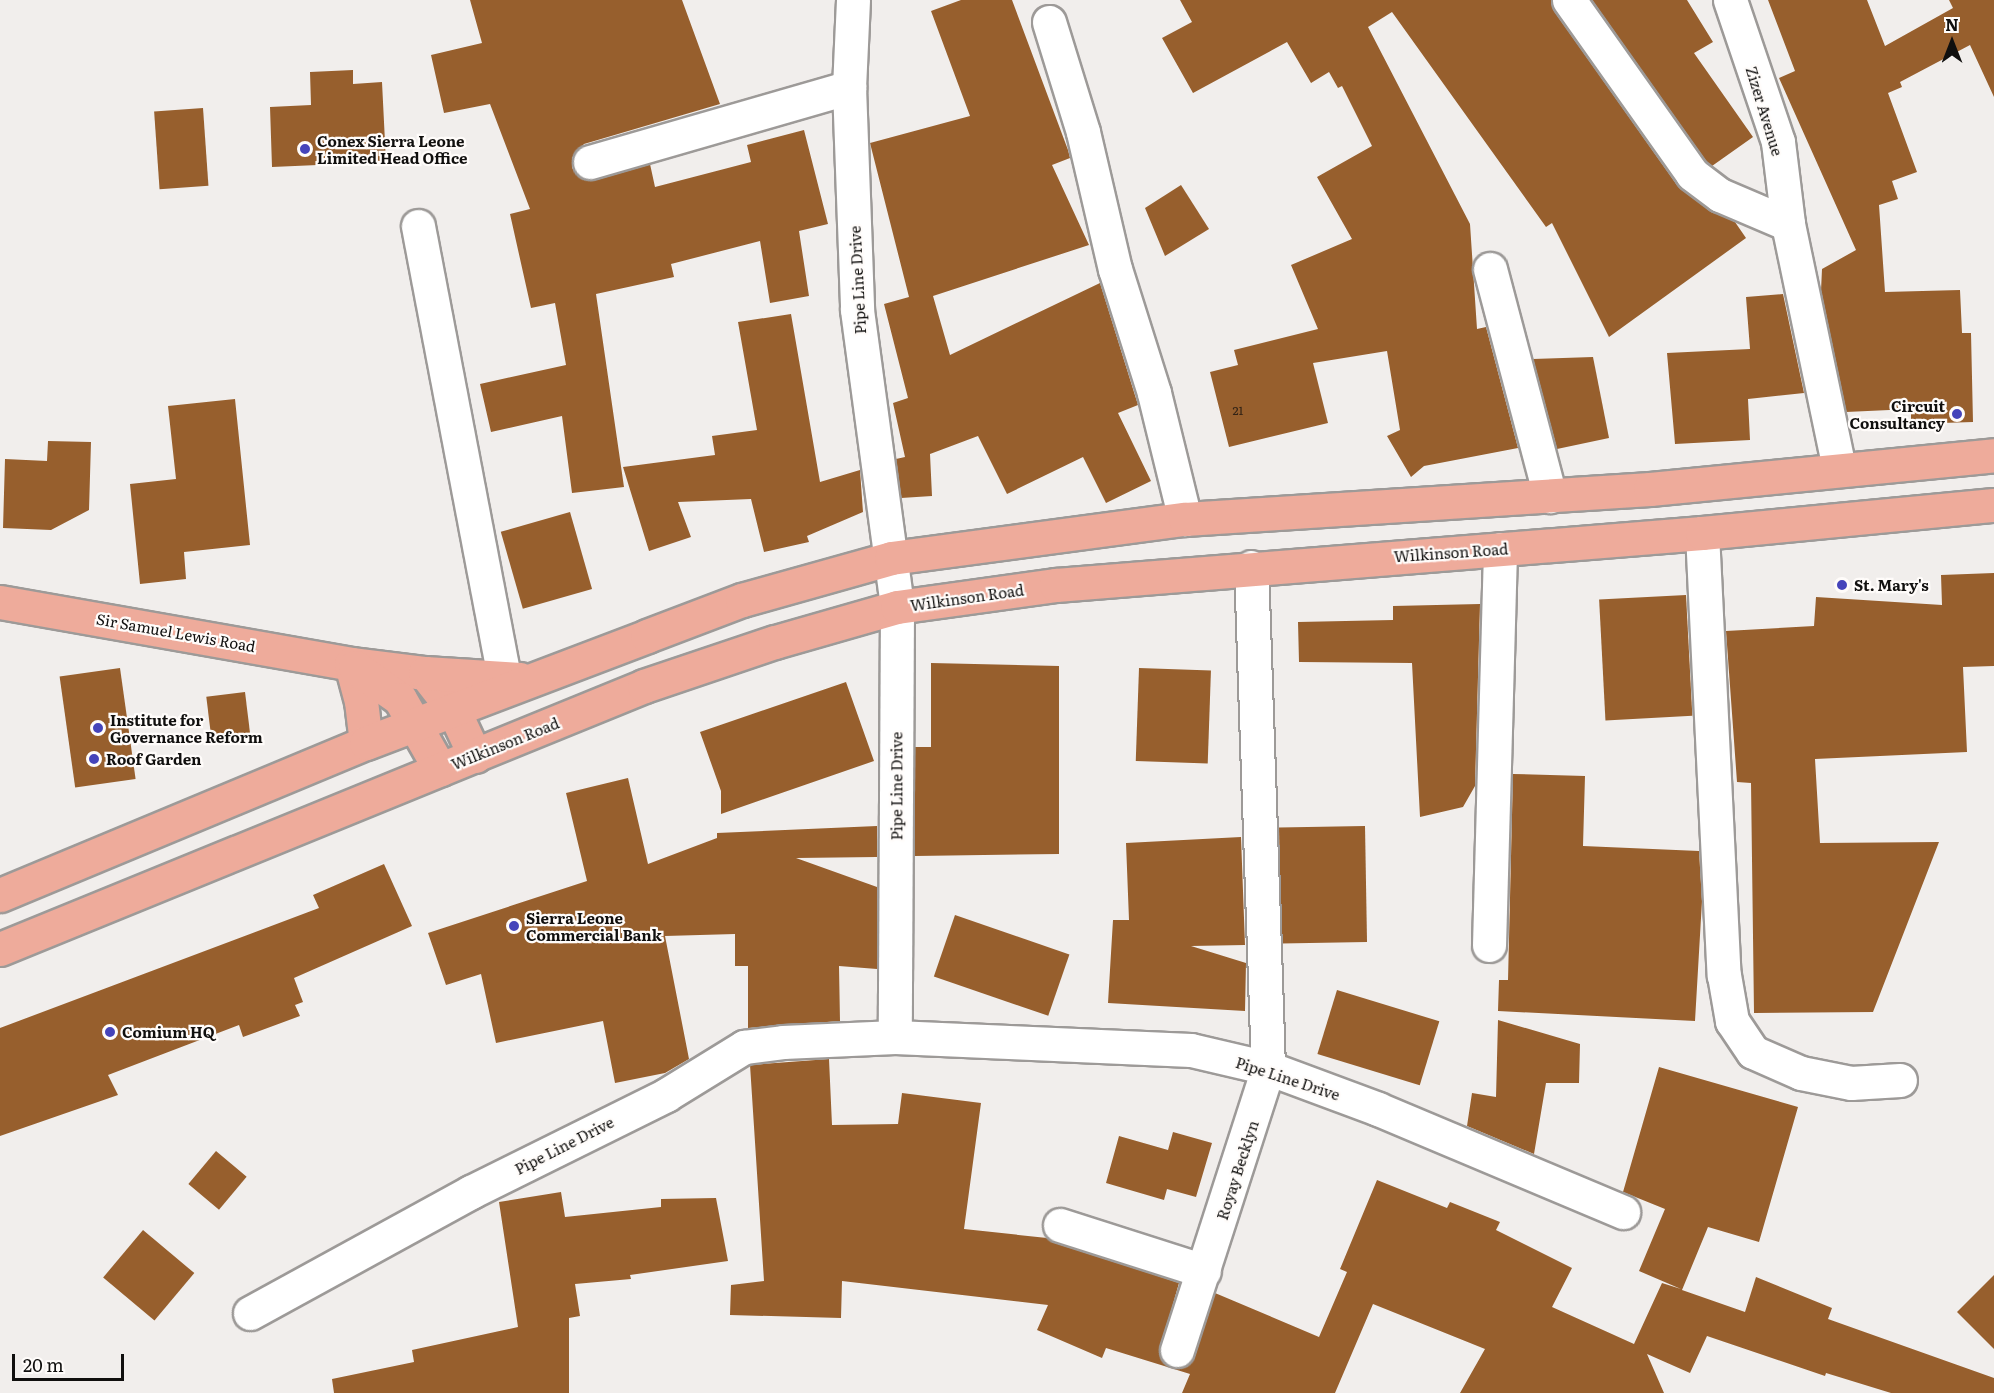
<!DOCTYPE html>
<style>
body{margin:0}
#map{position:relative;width:1994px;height:1393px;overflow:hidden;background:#f1eeec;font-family:Literata,serif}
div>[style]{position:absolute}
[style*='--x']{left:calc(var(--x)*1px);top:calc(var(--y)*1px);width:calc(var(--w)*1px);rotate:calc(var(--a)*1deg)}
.building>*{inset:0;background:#975f2d;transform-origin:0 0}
.roads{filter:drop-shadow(2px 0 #9d9a98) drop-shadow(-2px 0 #9d9a98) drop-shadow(0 2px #9d9a98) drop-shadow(0 -2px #9d9a98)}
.minor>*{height:33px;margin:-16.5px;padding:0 16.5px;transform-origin:16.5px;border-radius:16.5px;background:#fff}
.major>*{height:33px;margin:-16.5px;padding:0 16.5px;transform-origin:16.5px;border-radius:16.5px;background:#eeab9b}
.dots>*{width:16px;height:16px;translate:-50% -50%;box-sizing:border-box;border:3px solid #fffcfa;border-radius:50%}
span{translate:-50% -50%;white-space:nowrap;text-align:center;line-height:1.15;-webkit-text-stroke:4.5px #fffcfa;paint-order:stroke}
.number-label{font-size:12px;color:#322316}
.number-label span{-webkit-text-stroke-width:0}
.street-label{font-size:15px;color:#100f0e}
.poi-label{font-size:15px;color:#100f0e;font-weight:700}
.left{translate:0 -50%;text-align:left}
.right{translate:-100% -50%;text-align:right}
.north{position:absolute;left:1922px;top:12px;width:60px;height:60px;-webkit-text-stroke:4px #fffcfa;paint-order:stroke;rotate:0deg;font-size:16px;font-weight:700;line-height:24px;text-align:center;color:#100f0e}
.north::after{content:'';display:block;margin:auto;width:21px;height:27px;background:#100f0e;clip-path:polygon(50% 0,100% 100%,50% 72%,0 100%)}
.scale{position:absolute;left:12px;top:1354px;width:112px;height:27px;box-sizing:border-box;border:3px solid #100f0e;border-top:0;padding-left:8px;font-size:18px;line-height:21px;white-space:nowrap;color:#100f0e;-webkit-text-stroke:4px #fffcfa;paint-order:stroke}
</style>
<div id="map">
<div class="building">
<i style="clip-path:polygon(470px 0,682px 0,720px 104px,584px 144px,572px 158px,572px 168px,585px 180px,650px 164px,655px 187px,751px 162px,747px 145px,804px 130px,828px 224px,799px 231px,809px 296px,770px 303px,760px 241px,671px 264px,674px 277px,596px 294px,624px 487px,572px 493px,562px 416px,491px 432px,480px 384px,566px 365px,555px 303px,531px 308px,510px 214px,530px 209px,490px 104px,444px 113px,431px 55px,482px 43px)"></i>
<i style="clip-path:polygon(961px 0,1012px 0,1068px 150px,1070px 158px,1052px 165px,1089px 245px,933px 296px,950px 355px,1100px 283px,1138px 405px,1118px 413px,1151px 481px,1106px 503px,1083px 457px,1007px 494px,978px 436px,930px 454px,932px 496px,901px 498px,896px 459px,905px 457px,893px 403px,908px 398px,884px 304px,909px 297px,870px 143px,970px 116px,931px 11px)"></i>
<i style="clip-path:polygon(1180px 0,1551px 0,1554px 11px,1677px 185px,1709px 210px,1735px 222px,1746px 238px,1609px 337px,1552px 223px,1546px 227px,1392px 12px,1368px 27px,1470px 224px,1477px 329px,1486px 327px,1518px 448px,1424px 466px,1411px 477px,1387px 436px,1400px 430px,1387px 351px,1313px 363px,1328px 423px,1229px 447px,1210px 372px,1238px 365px,1234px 350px,1318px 329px,1291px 265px,1352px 239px,1317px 177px,1372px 146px,1342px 86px,1338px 88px,1329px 72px,1311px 83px,1287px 42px,1193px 93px,1162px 38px,1192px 22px)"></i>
<i style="clip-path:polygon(1592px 0,1687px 0,1713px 42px,1694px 53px,1753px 137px,1712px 166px,1706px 161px)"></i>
<i style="clip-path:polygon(1768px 0,1867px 0,1885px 46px,1953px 8px,1949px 0,1994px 0,1994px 97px,1970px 45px,1900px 82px,1902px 87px,1888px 93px,1917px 172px,1892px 181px,1898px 199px,1879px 205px,1885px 292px,1960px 290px,1962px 333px,1971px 333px,1973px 422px,1911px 424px,1911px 409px,1846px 412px,1821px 291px,1822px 269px,1856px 250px,1779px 78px,1795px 71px)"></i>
<i style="clip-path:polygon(353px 70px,353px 84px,382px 82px,386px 162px,272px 167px,270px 107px,311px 105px,310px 72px)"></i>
<i style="left:203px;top:108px;width:78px;height:49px;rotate:86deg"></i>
<i style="clip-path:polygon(1181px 185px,1209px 229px,1165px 256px,1145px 208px)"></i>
<i style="clip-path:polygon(1783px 294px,1804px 393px,1748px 399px,1750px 440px,1675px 444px,1667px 353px,1750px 349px,1746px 297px)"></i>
<i style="clip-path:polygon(791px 314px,820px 482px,860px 470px,863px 512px,807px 536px,809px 542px,764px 552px,751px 499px,678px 502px,691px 537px,649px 551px,623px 467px,715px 455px,712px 436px,757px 430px,738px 322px)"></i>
<i style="clip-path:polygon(1593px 357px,1609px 438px,1557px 449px,1533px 359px)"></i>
<i style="clip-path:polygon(235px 399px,250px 545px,184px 552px,186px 579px,140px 584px,130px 484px,176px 479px,168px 406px)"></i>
<i style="clip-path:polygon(48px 441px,91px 442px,89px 510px,51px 530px,3px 528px,5px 459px,47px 461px)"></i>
<i style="left:570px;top:512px;width:80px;height:72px;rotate:74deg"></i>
<i style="clip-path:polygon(1994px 573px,1994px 666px,1963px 667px,1967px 752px,1815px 759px,1820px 843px,1939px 842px,1873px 1012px,1754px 1013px,1751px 783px,1737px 782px,1726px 631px,1814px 626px,1816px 597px,1942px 605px,1941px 575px)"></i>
<i style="left:1686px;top:595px;width:121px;height:87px;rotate:87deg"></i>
<i style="clip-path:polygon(1480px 604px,1475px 786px,1463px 807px,1420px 817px,1412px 663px,1299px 662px,1298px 622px,1393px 620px,1393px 606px)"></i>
<i style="clip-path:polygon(931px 663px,1059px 666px,1059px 854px,915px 856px,915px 747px,931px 747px)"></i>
<i style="left:120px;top:668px;width:112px;height:61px;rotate:82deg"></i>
<i style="left:1139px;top:668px;width:72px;height:93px;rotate:2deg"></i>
<i style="clip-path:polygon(846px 682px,874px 761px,721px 814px,721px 791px,700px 732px)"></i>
<i style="left:245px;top:692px;width:41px;height:39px;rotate:83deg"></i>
<i style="clip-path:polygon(1513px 774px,1585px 776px,1583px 846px,1699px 851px,1702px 901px,1695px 1021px,1498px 1011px,1499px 980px,1508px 980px)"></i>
<i style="clip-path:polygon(628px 778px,648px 864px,717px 838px,717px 833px,877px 826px,877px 857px,796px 858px,877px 887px,877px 969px,839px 966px,840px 1021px,748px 1028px,748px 966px,735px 966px,735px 934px,665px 936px,689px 1059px,665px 1073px,615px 1083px,603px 1021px,496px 1043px,481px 974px,446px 985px,428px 933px,587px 881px,566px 793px)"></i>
<i style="left:1365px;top:826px;width:116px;height:86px;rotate:89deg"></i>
<i style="clip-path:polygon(1241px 837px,1245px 945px,1191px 946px,1246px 963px,1245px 1011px,1108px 1003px,1113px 920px,1129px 920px,1126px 843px)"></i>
<i style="clip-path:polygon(384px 864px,412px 926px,294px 978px,303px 1002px,295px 1005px,300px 1016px,243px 1037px,239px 1025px,108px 1075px,118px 1095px,0 1136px,0 1028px,319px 908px,313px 895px)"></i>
<i style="left:955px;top:915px;width:121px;height:65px;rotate:19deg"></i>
<i style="left:1337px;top:990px;width:107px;height:67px;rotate:17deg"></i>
<i style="clip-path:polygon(1498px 1020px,1580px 1044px,1579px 1083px,1546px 1083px,1534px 1154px,1467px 1126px,1472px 1093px,1496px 1097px)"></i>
<i style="clip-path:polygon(829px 1059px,832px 1125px,898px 1124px,902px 1093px,981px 1103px,964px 1229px,1047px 1238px,1179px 1283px,1159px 1353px,1164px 1363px,1180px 1368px,1195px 1356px,1215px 1293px,1319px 1337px,1347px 1272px,1340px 1269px,1377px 1180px,1447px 1208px,1450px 1202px,1500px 1222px,1496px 1230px,1572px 1268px,1552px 1307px,1634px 1344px,1662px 1283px,1681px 1289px,1639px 1271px,1665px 1209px,1623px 1192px,1659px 1067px,1798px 1107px,1759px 1242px,1708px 1227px,1682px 1290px,1745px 1312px,1756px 1277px,1832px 1308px,1828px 1319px,1994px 1378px,1994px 1393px,1891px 1393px,1826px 1373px,1825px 1376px,1707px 1336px,1690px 1373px,1647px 1354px,1664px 1393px,1460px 1393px,1485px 1349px,1373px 1304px,1335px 1393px,1182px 1393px,1190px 1374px,1106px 1348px,1102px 1358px,1037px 1330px,1048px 1305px,842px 1281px,841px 1318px,730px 1315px,731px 1285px,764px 1281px,750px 1065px)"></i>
<i style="clip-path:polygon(1173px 1132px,1212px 1143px,1196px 1197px,1167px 1189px,1164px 1200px,1106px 1183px,1119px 1136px,1168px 1150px)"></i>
<i style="left:216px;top:1151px;width:40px;height:43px;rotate:40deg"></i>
<i style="clip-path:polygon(561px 1192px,565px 1217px,661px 1207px,661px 1199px,716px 1198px,728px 1261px,630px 1275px,631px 1279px,575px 1284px,580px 1316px,569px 1318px,569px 1393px,334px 1393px,332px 1379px,414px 1362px,412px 1350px,518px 1327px,499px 1202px)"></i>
<i style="left:143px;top:1230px;width:67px;height:62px;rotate:40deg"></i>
<i style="clip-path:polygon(1994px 1275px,1994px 1349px,1957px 1312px)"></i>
</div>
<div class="roads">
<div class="minor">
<i style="--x:853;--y:0;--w:87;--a:92.6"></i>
<i style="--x:849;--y:87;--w:223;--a:87.9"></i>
<i style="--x:857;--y:310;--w:300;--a:82.3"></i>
<i style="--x:897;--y:607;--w:430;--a:90.3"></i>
<i style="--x:1569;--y:0;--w:213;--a:54.7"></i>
<i style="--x:1692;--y:174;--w:35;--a:37"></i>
<i style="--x:1720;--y:195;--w:74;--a:23.1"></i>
<i style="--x:1730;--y:0;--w:150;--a:71.3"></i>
<i style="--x:1778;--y:142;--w:83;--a:83"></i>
<i style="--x:1788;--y:224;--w:250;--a:78.2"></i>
<i style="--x:1049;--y:22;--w:115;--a:72.8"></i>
<i style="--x:1083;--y:132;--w:141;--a:76.9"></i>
<i style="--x:1115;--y:269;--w:130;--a:72.5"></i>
<i style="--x:1154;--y:393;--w:130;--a:76.2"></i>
<i style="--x:590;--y:162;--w:270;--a:-16.1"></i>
<i style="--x:418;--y:226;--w:460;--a:79.2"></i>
<i style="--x:1490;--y:269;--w:235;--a:75.2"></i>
<i style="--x:1702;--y:533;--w:443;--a:87.2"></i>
<i style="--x:1724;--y:975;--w:47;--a:80.1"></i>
<i style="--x:1732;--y:1021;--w:37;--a:56"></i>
<i style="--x:1753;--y:1052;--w:52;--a:23.6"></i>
<i style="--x:1801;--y:1073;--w:51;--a:11.3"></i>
<i style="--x:1851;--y:1083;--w:49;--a:-3.5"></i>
<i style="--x:1489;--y:945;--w:396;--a:-88.4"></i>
<i style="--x:1060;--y:1225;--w:151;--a:17.7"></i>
<i style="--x:250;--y:1313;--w:252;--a:-28.7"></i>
<i style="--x:471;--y:1192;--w:218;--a:-26.4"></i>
<i style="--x:666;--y:1095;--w:92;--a:-31.6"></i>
<i style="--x:744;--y:1047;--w:39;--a:-7"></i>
<i style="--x:783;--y:1042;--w:112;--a:-2.6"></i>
<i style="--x:895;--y:1037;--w:296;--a:2.5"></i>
<i style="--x:1191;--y:1050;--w:79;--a:13.2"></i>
<i style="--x:1268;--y:1068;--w:117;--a:20.4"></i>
<i style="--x:1378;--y:1109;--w:266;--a:22.8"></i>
<i style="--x:1177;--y:1350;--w:296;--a:-72.1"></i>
<i style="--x:1268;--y:1068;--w:501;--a:-91.94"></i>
</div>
<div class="major">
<i style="--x:0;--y:602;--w:356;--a:10"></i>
<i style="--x:351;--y:664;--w:75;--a:6.9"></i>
<i style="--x:425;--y:673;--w:46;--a:52.1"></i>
<i style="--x:453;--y:709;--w:52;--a:64.9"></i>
<i style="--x:351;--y:664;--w:38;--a:75"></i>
<i style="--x:361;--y:701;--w:42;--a:83.2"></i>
<i style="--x:355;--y:667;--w:55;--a:35.4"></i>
<i style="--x:400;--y:699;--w:81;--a:60.3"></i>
<i style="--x:425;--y:673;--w:95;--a:3.6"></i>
<i style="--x:0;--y:895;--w:396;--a:-22.6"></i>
<i style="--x:366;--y:743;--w:301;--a:-20.8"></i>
<i style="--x:647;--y:636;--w:102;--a:-20.8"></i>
<i style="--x:742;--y:600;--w:155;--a:-15.7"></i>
<i style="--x:891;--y:558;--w:297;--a:-7.6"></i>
<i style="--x:1185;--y:519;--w:466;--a:-3.7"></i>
<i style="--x:1650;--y:489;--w:346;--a:-5.6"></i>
<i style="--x:0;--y:949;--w:696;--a:-22.21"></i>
<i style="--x:644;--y:686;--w:138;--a:-18.6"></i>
<i style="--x:775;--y:642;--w:127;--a:-16"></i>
<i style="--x:897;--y:607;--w:161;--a:-7.9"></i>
<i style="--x:1056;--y:585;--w:648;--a:-4.6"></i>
<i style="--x:1702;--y:533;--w:293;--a:-5.5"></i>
</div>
</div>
<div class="dots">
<i style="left:305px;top:149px;background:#4544ba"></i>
<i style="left:1957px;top:414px;background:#4544ba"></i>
<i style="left:1842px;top:585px;background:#4544ba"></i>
<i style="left:98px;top:728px;background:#4544ba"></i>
<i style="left:94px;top:759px;background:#4544ba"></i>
<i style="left:514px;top:926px;background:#4544ba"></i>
<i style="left:110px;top:1032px;background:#4544ba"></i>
</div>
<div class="number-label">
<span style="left:1238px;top:411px">21</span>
</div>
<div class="street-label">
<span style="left:1765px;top:111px;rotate:73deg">Zizer Avenue</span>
<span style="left:857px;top:280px;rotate:-93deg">Pipe Line Drive</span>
<span style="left:1451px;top:552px;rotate:-4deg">Wilkinson Road</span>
<span style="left:967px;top:597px;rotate:-8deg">Wilkinson Road</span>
<span style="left:176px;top:632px;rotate:10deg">Sir Samuel Lewis Road</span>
<span style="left:505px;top:743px;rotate:-22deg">Wilkinson Road</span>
<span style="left:896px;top:786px;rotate:-90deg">Pipe Line Drive</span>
<span style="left:1288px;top:1078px;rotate:18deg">Pipe Line Drive</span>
<span style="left:564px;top:1145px;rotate:-27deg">Pipe Line Drive</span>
<span style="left:1237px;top:1170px;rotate:-72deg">Royay Becklyn</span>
</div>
<div class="poi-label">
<span class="left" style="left:317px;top:149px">Conex Sierra Leone<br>Limited Head Office</span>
<span class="right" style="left:1945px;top:414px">Circuit<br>Consultancy</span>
<span class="left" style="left:1854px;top:585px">St. Mary's</span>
<span class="left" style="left:110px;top:728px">Institute for<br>Governance Reform</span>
<span class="left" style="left:106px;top:759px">Roof Garden</span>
<span class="left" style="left:526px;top:926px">Sierra Leone<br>Commercial Bank</span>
<span class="left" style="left:122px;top:1032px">Comium HQ</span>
</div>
<div class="north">N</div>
<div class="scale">20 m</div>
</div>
